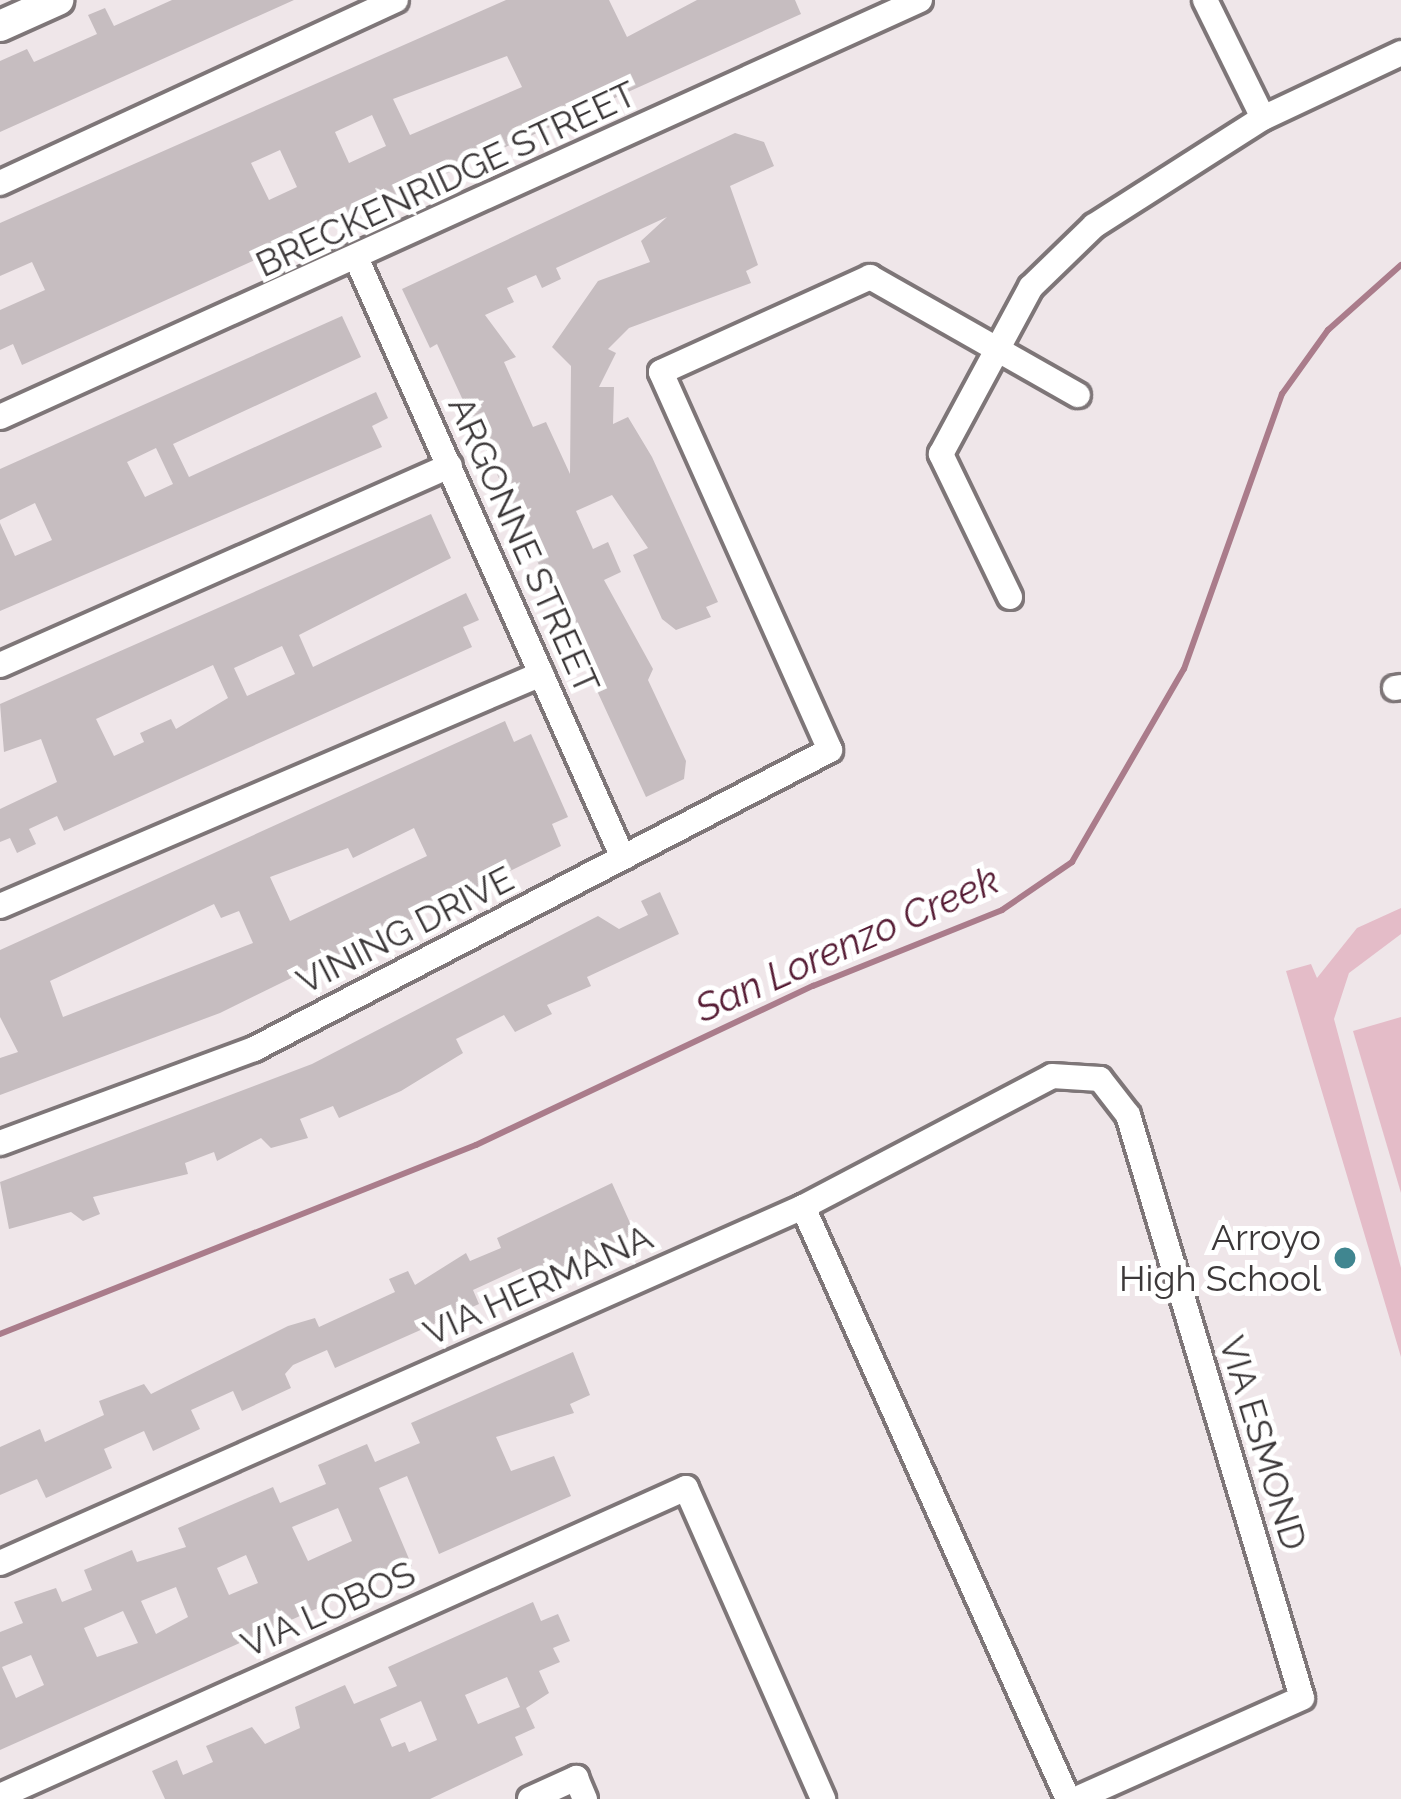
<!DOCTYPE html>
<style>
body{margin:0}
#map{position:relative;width:1401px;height:1799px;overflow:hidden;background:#efe6e9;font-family:Raleway,sans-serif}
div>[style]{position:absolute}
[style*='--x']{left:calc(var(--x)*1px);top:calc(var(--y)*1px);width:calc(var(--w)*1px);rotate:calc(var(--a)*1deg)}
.green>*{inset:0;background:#e4bcc8}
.stream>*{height:6px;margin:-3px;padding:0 3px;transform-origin:3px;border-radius:3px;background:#aa7c8b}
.building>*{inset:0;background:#c6bdc0}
.roads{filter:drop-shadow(3px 0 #7e7678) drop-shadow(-3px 0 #7e7678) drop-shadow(0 3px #7e7678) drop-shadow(0 -3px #7e7678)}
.minor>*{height:24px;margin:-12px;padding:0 12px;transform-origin:12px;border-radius:12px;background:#fff}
.major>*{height:30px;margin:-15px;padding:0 15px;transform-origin:15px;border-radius:15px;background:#fff}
.dots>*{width:33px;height:33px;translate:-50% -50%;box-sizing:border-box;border:6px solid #fff;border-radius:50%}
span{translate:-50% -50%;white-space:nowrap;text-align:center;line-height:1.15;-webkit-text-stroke:10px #fff;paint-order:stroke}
.street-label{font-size:36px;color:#3c3839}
.poi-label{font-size:36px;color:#3c3839}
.right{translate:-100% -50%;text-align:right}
.water-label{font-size:39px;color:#561c34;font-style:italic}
</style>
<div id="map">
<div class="green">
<i style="clip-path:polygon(1401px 908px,1401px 934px,1349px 973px,1334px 1019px,1401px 1268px,1401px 1357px,1286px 971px,1311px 964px,1317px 978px,1357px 928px)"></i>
<i style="clip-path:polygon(1401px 1017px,1401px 1193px,1353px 1031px)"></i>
</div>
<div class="stream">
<i style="--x:0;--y:1334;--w:512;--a:-21.66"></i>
<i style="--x:476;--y:1145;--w:373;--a:-25.3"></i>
<i style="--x:813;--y:986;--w:204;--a:-21.9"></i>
<i style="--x:1002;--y:910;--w:85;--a:-34.4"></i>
<i style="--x:1072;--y:862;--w:223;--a:-59.9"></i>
<i style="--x:1184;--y:669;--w:292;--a:-70.4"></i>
<i style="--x:1282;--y:394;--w:79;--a:-54.3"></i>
<i style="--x:1328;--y:330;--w:98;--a:-41.7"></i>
</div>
<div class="building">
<i style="clip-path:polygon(172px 0,294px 0,0 132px,0 61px,27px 49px,34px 62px,97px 34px,88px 15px,105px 8px,114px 26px)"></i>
<i style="clip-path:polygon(evenodd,506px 0,609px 0,627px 37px,697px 0,795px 0,801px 14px,22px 365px,13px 344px,0 350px,0 310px,45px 290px,32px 262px,0 276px,0 223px,506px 0,507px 56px,522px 87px,410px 135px,393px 99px,507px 56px,506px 0,372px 115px,386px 146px,349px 163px,335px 132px,372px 115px,506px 0,280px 150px,297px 187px,269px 200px,251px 163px,280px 150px)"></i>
<i style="clip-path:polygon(evenodd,735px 133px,764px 142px,774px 166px,730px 186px,758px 265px,746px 271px,751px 283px,629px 328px,608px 349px,616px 353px,599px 387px,614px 387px,613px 424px,628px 417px,652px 457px,718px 602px,706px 607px,711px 617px,676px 630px,662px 619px,633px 555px,648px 548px,612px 495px,576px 511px,593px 549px,608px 542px,621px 572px,604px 580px,653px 669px,648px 680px,686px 761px,684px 779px,646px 797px,437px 344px,430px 348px,402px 289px,735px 133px,667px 217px,641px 241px,650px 262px,598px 281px,552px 347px,571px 366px,570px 474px,546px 422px,533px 427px,504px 362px,516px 357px,485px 315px,514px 302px,507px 288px,536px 275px,542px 288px,561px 279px,556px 268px,667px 217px)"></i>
<i style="clip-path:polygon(evenodd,342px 316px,361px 357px,173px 444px,189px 477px,376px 392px,388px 418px,372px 426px,382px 447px,0 611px,0 523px,15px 556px,52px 540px,35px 503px,0 520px,0 469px,342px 316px,156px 448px,173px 484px,145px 497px,127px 462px,156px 448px)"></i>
<i style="clip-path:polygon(evenodd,431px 514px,451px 558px,299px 635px,313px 667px,466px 593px,479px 620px,463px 627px,472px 647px,64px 831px,57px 816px,29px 829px,36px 844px,17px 853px,10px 838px,0 842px,0 809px,57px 782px,41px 739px,4px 752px,0 704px,431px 514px,282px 646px,295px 674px,247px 696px,234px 668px,282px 646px,431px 514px,213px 665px,228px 698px,176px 729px,171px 719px,140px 733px,144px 742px,114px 756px,96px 719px,213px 665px)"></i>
<i style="clip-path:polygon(evenodd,505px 721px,514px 742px,531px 734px,557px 792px,568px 817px,552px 824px,561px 846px,220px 1013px,0 1095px,0 1058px,18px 1052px,0 1017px,0 950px,505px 721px,414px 828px,427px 856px,290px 921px,270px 877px,348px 848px,353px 858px,414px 828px,505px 721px,214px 904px,221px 918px,239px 911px,253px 943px,63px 1017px,50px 981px,214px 904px)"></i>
<i style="clip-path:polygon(660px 892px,679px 934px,587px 977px,591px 986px,547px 1005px,552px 1014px,515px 1032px,504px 1015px,456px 1039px,463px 1053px,401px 1091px,339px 1118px,333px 1106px,300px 1119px,308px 1138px,271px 1148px,261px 1138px,217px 1161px,214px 1152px,185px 1163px,188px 1174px,93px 1197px,100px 1214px,83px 1221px,71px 1212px,9px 1229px,0 1182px,312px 1064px,598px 916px,619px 929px,648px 915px,641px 901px)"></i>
<i style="clip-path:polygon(612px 1183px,635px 1234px,527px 1283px,521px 1268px,473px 1290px,479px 1304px,335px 1368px,327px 1350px,293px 1365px,285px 1374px,291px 1388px,242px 1411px,233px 1391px,191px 1410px,200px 1429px,153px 1451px,144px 1431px,104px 1449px,112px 1468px,46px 1498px,37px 1479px,0 1495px,0 1447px,40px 1429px,45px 1442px,104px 1415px,99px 1401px,144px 1384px,151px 1394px,288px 1326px,315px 1318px,319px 1327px,395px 1292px,389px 1279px,408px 1271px,415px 1285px,466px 1253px,470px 1261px,501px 1248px,497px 1238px)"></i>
<i style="clip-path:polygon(evenodd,573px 1352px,590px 1395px,570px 1404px,574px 1413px,496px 1437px,511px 1471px,554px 1456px,571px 1496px,439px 1554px,407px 1476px,379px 1488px,412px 1566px,0 1750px,0 1632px,23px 1623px,14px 1602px,56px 1588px,62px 1602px,92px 1590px,84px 1570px,132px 1550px,137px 1562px,186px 1547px,178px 1528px,273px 1487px,280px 1503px,326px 1484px,318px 1465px,367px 1444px,375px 1462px,420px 1443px,411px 1423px,573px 1352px,338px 1508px,352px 1541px,308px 1561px,292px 1527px,338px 1508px,573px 1352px,246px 1555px,258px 1583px,229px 1595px,217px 1568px,246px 1555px,573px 1352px,176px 1587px,188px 1617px,156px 1634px,141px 1601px,176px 1587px,573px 1352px,123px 1611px,138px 1643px,97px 1657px,84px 1628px,123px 1611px,573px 1352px,31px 1655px,44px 1685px,16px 1698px,2px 1667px,31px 1655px)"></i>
<i style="clip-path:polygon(evenodd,533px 1602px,541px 1621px,558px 1614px,570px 1641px,553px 1648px,560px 1662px,539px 1671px,549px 1693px,526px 1708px,535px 1728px,515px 1737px,523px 1755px,430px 1799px,165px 1799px,152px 1771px,177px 1760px,183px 1775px,213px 1762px,206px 1746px,252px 1727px,265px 1744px,300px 1728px,295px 1707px,345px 1685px,354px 1704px,397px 1686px,388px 1667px,533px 1602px,507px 1677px,520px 1707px,478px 1724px,465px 1695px,507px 1677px,533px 1602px,421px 1701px,437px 1740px,409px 1752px,405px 1742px,392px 1747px,380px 1719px,421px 1701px)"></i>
</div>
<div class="roads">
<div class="minor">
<i style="--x:1205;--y:0;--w:131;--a:63.8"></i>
<i style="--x:0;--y:183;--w:436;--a:-24.8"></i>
<i style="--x:358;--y:262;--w:652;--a:66.03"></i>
<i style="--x:0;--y:417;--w:1010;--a:-24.38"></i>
<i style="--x:1010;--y:597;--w:159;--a:-115.8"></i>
<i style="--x:941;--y:454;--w:190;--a:-61.7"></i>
<i style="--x:1031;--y:287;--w:88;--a:-44.1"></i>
<i style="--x:1094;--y:226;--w:201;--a:-32.6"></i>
<i style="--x:1263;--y:118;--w:153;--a:-25.2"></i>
<i style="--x:0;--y:665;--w:492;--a:-23.9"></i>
<i style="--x:1395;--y:688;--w:6;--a:-9"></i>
<i style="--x:0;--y:906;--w:589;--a:-23.21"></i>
<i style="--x:0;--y:1143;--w:271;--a:-20.3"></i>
<i style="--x:254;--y:1049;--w:649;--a:-27.43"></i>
<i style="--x:830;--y:750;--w:414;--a:-114.1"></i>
<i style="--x:661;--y:372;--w:230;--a:-24.4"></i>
<i style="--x:870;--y:277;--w:239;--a:29.6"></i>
<i style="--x:803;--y:1207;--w:649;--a:65.89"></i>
<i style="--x:0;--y:1563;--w:878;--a:-23.91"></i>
<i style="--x:803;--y:1207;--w:281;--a:-27.7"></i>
<i style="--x:1052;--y:1076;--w:48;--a:3.6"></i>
<i style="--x:1100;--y:1079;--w:46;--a:52.1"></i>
<i style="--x:1128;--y:1115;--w:608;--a:73.38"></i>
<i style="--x:1302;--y:1698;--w:248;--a:155.9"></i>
<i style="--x:0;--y:1796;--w:752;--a:-24.18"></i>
<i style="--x:686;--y:1488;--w:340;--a:66.2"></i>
<i style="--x:530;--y:1799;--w:51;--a:-24.5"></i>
<i style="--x:576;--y:1778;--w:23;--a:67"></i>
</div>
<div class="major">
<i style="--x:0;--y:26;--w:64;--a:-24.1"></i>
</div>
</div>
<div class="dots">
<i style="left:1345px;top:1258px;background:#408690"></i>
</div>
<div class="street-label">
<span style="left:446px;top:179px;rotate:-25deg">BRECKENRIDGE STREET</span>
<span style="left:524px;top:545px;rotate:66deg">ARGONNE STREET</span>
<span style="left:405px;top:930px;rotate:-27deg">VINING DRIVE</span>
<span style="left:538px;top:1285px;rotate:-24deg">VIA HERMANA</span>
<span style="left:1263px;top:1443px;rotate:73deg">VIA ESMOND</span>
<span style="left:328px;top:1609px;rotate:-24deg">VIA LOBOS</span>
</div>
<div class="poi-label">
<span class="right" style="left:1321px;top:1258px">Arroyo<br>High School</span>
</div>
<div class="water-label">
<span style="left:847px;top:944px;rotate:-24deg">San Lorenzo Creek</span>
</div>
</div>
